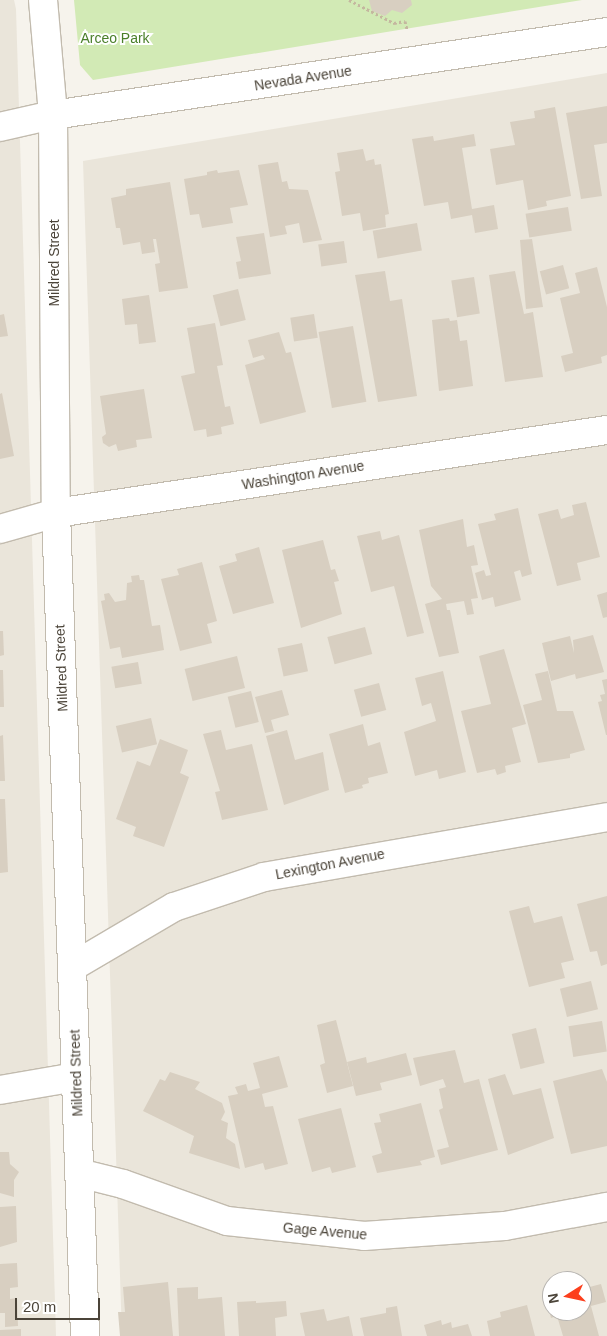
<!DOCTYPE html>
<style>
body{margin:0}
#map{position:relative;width:607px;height:1336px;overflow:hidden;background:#f6f3ec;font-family:Arial,sans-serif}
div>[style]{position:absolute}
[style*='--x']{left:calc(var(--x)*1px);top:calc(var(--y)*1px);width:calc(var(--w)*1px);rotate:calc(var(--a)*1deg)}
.residential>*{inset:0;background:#eae5da}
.green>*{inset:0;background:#d2eab5}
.building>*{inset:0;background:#d8cfc1;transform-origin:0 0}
.path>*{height:3px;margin-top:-1.5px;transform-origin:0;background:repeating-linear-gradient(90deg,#c4b79f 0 2.5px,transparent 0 5px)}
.roads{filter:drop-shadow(1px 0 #c2bbae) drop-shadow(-1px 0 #c2bbae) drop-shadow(0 1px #c2bbae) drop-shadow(0 -1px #c2bbae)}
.minor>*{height:28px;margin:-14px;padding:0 14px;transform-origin:14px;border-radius:14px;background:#fff}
span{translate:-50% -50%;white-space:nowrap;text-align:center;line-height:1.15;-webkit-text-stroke:4px #fff;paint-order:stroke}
.park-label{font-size:14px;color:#4a7f2a}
.street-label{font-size:14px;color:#4b4439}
.north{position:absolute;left:542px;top:1271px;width:50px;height:50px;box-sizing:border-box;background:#fff;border:1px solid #b7b4b0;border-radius:50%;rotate:260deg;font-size:14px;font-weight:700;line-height:20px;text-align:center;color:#4b4439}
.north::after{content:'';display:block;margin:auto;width:18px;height:22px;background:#fc3f1d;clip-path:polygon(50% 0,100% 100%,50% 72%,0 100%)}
.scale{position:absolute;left:15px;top:1298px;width:85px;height:22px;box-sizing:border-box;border:2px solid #4b4439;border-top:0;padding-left:6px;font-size:15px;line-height:18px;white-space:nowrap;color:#4b4439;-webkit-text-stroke:4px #fff;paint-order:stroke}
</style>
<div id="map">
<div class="residential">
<i style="clip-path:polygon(0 0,14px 0,16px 9px,56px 1336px,0 1336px)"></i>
<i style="clip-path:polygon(evenodd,607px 73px,607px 1336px,122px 1336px,83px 161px,607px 73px,552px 1281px,582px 1281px,582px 1311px,552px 1311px,552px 1281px)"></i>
</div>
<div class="green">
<i style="clip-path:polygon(74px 0,582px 0,93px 80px,80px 65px)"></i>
</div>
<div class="building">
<i style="clip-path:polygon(369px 0,411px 0,412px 5px,402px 13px,392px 10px,385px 16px,372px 11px)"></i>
<i style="clip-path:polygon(607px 106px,607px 143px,594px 145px,602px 196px,581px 199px,566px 113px)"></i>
<i style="clip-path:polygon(555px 107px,571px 196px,546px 201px,547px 206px,528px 210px,523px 180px,496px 185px,490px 149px,515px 145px,510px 122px,535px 118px,534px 111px)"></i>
<i style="clip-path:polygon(474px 134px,476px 146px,462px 148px,472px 209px,494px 205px,498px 229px,475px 233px,472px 215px,451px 219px,448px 202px,424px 206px,412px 139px,433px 136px,434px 141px)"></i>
<i style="clip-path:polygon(363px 149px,366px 161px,374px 159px,375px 165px,381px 164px,389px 214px,385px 215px,386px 227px,363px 231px,360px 213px,342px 216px,335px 172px,340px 171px,337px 153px)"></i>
<i style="clip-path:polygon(278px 162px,282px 182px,287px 181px,289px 189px,308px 190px,322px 240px,303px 243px,299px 223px,285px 226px,287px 234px,270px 237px,258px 165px)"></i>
<i style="clip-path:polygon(217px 170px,218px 173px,239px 170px,248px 205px,230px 208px,233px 223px,202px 228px,199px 214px,190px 215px,184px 179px,207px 175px,207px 172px)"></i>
<i style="clip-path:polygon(170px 182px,188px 288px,159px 292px,155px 264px,160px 263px,156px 239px,153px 239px,155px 252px,142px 254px,140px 242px,123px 245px,120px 228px,116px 228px,111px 198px,126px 195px,126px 189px)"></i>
<i style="left:568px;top:207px;width:24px;height:43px;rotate:81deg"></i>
<i style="left:417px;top:223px;width:28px;height:45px;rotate:80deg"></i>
<i style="clip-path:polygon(264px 233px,271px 274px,239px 279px,236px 262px,241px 261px,236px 237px)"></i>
<i style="clip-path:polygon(532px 239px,543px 307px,526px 309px,520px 240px)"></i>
<i style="left:344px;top:241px;width:22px;height:26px;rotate:82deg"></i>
<i style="left:563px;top:265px;width:24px;height:24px;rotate:75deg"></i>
<i style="clip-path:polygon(597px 267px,607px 307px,607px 355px,601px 357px,602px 363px,565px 372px,561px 356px,573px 353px,560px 298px,580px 293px,575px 273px)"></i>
<i style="clip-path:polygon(385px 271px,390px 301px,402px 299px,417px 396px,378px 402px,355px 275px)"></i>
<i style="clip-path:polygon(515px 271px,524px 314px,533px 312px,543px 377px,505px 382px,489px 275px)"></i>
<i style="left:474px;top:277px;width:37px;height:23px;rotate:81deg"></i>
<i style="left:238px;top:289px;width:32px;height:26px;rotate:76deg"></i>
<i style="clip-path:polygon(149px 295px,156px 342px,139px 344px,137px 324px,125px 325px,122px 299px)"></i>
<i style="clip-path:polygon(4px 314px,8px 336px,0 337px,0 315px)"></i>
<i style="left:314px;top:314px;width:24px;height:24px;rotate:81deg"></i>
<i style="clip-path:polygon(449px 318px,450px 321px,457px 320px,460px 341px,467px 340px,473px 386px,439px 391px,432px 320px)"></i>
<i style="clip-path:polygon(215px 323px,223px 365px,217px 366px,225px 407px,230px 406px,234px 424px,221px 427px,222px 434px,207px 437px,206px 429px,194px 431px,181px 376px,195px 373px,187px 328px)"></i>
<i style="left:353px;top:326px;width:77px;height:35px;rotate:80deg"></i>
<i style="clip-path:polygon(279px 332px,286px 353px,291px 352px,306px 412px,260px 424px,245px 365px,265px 359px,263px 355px,253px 358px,248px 340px)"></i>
<i style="clip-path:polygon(144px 389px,152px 438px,136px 440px,137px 447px,118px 451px,116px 444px,109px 447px,103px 443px,102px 437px,106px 434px,100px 396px)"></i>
<i style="clip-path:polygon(2px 393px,14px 456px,0 459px,0 394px)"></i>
<i style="clip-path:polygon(586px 502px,600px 557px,577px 563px,581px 580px,557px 586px,538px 514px,558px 509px,561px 519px,574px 515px,572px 505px)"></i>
<i style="clip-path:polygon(518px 508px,532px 574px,522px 577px,520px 570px,514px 572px,521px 600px,495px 607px,493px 597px,482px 600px,475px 573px,484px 570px,486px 576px,491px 575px,478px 524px,496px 520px,494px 514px)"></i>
<i style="clip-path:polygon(463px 519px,467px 547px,474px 545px,478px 565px,471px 566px,478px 598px,471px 599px,474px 614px,467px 615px,464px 601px,446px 604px,447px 610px,450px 610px,459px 653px,439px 657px,425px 604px,442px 599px,431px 586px,419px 530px)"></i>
<i style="clip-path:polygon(380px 531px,382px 540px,399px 535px,424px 633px,407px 637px,394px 586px,371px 592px,357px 536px)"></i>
<i style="clip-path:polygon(323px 540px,331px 570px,335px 569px,339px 581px,334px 582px,342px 614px,301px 628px,282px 550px)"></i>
<i style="clip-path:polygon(259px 547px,274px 603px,233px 614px,219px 566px,237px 561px,235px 554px)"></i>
<i style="clip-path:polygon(202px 562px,217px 621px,207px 624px,212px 643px,180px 651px,161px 579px,179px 575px,177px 569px)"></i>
<i style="clip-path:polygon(139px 575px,140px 580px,144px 580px,152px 626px,160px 625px,164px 650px,122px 658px,120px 647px,110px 649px,101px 601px,105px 600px,104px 594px,109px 593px,115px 602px,126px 600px,127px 583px,132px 582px,131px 576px)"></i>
<i style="clip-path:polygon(607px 592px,607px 617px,603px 618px,597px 595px)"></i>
<i style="left:365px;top:627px;width:28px;height:39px;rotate:75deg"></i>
<i style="clip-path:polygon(0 631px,3px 631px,4px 655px,0 656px)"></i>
<i style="clip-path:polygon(593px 635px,604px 672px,576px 679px,575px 674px,551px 681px,542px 643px,570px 636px,574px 653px,573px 640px)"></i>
<i style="left:302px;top:643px;width:29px;height:25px;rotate:78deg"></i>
<i style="clip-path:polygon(504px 649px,526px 724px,512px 728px,521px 762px,505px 766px,506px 772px,497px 775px,495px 769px,477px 773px,461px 711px,491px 704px,479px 656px)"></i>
<i style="left:237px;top:656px;width:33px;height:54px;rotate:76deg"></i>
<i style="left:138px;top:662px;width:22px;height:27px;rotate:80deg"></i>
<i style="clip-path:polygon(0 670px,3px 670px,4px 707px,0 707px)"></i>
<i style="clip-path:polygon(443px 671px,466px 772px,439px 779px,437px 770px,415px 776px,404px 732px,436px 721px,431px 703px,422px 706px,415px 678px)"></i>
<i style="clip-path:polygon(548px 671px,557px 711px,573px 711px,585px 750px,570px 754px,570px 758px,538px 763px,523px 705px,542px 700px,535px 674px)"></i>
<i style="clip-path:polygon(607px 679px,607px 735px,606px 735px,598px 702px,602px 701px,600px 695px,605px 694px,602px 680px)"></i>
<i style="left:379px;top:683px;width:28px;height:26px;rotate:75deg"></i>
<i style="clip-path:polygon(282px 690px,289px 715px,271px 720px,274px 731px,265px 733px,255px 697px)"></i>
<i style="left:251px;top:691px;width:32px;height:24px;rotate:76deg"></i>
<i style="left:151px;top:718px;width:27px;height:36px;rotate:77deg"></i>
<i style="clip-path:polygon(363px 724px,368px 746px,380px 742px,388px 773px,368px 778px,369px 783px,362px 785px,363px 788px,345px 793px,329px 734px)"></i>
<i style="clip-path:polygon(221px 730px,226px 750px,252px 744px,268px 810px,222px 820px,215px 792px,220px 791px,203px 734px)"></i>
<i style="clip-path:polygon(287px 730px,295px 760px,323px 752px,329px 790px,284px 805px,266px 736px)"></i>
<i style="clip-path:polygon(3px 735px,5px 781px,0 781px,0 736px)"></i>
<i style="clip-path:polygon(160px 739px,188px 750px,180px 773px,189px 777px,164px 847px,133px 836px,136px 827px,116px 819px,137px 761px,150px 766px)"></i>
<i style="clip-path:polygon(0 799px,5px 799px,8px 872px,0 873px)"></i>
<i style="clip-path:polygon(607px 896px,607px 964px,601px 966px,597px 951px,590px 952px,577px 904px)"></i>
<i style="clip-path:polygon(529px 906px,534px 923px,562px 916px,574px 960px,561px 963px,565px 978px,529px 987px,509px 911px)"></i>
<i style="left:591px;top:981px;width:29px;height:32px;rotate:76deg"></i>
<i style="clip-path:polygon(336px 1020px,353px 1086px,327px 1093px,320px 1065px,325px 1063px,317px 1025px)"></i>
<i style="left:602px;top:1021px;width:31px;height:34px;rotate:81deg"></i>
<i style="left:536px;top:1028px;width:36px;height:25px;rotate:76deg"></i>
<i style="clip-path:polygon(455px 1050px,464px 1083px,479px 1079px,498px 1150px,441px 1165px,437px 1150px,449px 1147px,439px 1110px,443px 1108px,439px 1089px,446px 1087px,443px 1079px,420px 1086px,413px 1058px)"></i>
<i style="clip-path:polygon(406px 1053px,412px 1075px,380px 1083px,382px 1090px,356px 1096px,347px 1062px,366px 1057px,367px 1063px)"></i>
<i style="clip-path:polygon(279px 1056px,288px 1087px,262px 1094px,265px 1107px,273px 1106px,288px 1164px,265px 1170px,263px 1163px,245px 1168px,228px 1096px,238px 1094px,235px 1087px,246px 1084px,248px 1091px,260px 1088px,253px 1063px)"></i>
<i style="clip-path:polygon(602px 1069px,607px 1082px,607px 1146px,571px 1154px,553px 1081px)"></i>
<i style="clip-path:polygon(170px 1072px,200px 1082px,195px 1089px,222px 1103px,225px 1112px,221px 1120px,228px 1123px,226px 1138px,235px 1144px,240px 1169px,189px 1153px,194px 1136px,143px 1111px,160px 1079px,165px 1081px)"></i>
<i style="clip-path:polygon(505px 1074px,513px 1095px,541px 1088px,554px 1138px,508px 1155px,488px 1079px)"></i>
<i style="clip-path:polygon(421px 1103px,435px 1157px,420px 1161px,422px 1165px,377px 1173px,372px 1156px,382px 1153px,374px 1123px,381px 1122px,379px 1114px)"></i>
<i style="clip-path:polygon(341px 1108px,356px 1167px,332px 1173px,330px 1167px,312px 1172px,298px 1119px)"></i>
<i style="clip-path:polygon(0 1152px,9px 1152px,10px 1164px,19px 1172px,14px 1180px,14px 1197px,0 1193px)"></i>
<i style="clip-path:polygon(16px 1206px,17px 1242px,0 1247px,0 1207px)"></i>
<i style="clip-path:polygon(17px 1263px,18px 1287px,10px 1288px,10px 1299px,17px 1298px,18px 1326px,5px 1327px,5px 1313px,0 1313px,0 1264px)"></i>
<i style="clip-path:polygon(168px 1282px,173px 1336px,120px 1336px,118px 1312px,125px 1312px,123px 1287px)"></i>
<i style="clip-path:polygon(601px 1284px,606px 1302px,591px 1306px,599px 1336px,563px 1336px,557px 1316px,551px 1318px,546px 1299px,552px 1297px,552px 1311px,582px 1311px,582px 1289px)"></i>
<i style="clip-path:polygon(198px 1287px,198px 1299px,222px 1297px,225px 1336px,179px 1336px,177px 1288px)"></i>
<i style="clip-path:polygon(256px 1301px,256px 1303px,286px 1301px,287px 1316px,275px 1318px,276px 1336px,239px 1336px,237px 1302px)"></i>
<i style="clip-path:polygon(527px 1305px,535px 1336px,490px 1336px,487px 1321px,501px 1317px,500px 1312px)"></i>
<i style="clip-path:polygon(397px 1306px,402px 1336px,364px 1336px,360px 1318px,386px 1313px,386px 1308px)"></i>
<i style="clip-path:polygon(324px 1309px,327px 1321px,349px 1316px,353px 1336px,305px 1336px,300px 1313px)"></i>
<i style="clip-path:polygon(441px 1320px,442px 1325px,451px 1322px,452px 1328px,468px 1324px,472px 1336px,427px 1336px,424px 1325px)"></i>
<i style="clip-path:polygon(21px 1329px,21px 1336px,0 1336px,0 1330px)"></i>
</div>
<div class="path">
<i style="--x:349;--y:0;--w:51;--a:27.1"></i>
<i style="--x:394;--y:23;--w:11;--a:-10"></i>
<i style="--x:405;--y:21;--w:8;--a:76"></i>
</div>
<div class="roads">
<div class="minor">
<i style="--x:43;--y:0;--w:115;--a:85"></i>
<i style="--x:53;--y:115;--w:398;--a:89.6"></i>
<i style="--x:56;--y:513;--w:824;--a:87.98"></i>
<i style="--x:0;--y:127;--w:54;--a:-12.8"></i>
<i style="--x:53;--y:115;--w:560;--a:-8.52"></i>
<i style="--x:0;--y:529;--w:58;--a:-15.9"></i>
<i style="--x:56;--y:513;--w:557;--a:-8.57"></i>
<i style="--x:72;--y:967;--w:118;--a:-30.5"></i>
<i style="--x:174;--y:907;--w:95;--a:-18.4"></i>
<i style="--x:264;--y:877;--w:348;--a:-9.9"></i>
<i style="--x:0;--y:1090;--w:77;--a:-9.7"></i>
<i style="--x:79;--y:1173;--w:45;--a:14"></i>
<i style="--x:123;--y:1184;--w:110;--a:19.6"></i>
<i style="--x:227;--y:1221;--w:138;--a:6.2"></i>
<i style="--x:364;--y:1236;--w:141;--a:-4.1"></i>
<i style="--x:505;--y:1226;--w:104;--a:-10.6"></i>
</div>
</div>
<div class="park-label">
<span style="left:115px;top:38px">Arceo Park</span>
</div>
<div class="street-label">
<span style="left:303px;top:78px;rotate:-9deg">Nevada Avenue</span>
<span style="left:54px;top:263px;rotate:-90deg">Mildred Street</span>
<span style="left:303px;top:475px;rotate:-9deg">Washington Avenue</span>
<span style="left:61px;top:668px;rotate:-92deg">Mildred Street</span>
<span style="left:330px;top:864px;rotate:-11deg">Lexington Avenue</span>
<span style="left:76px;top:1073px;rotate:-92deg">Mildred Street</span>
<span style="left:325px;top:1231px;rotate:5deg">Gage Avenue</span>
</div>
<div class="north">N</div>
<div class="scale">20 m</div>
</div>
